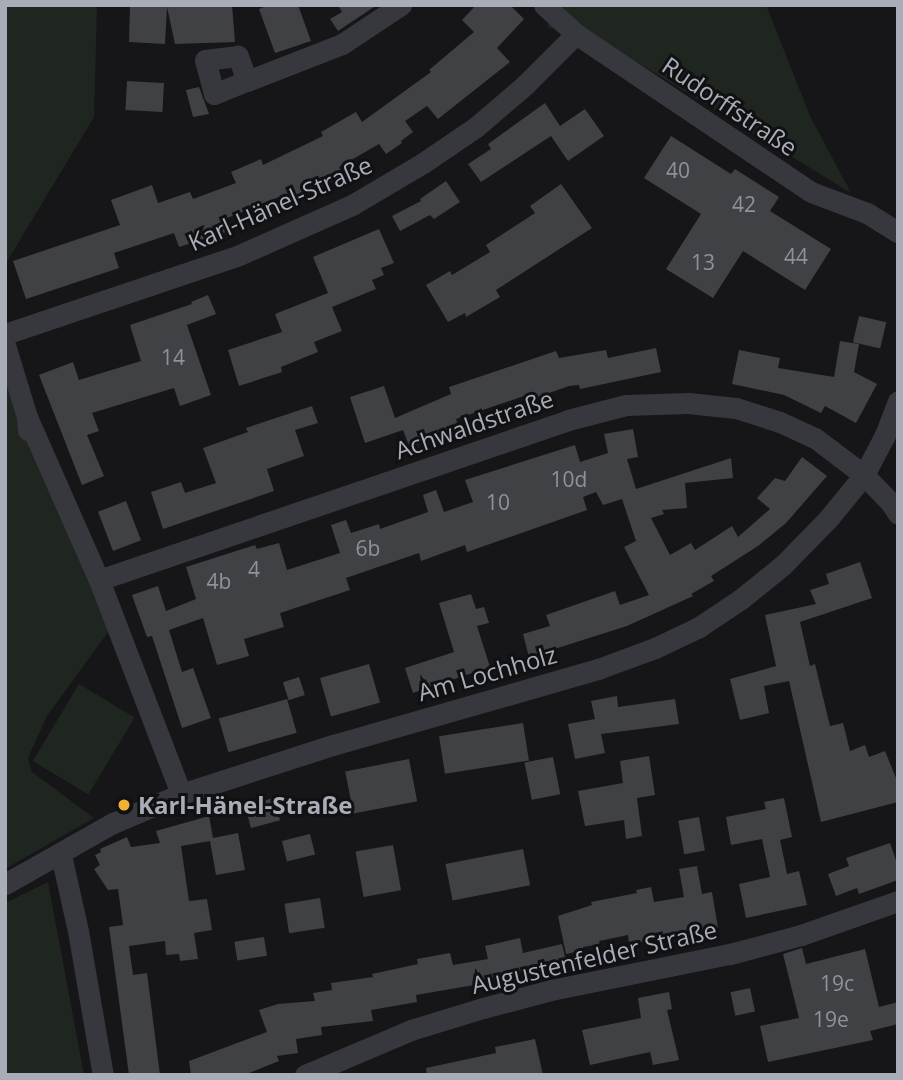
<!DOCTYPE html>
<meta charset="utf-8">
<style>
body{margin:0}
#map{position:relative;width:903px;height:1080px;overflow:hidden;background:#161618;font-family:"Open Sans",sans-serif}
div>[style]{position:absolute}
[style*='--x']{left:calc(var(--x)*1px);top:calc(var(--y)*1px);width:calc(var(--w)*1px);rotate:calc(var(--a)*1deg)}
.green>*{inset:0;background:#1e261f;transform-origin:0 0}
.building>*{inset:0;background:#404145;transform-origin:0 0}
.street>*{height:21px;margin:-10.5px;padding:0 10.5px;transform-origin:10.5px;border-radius:10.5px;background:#37383d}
.dots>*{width:19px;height:19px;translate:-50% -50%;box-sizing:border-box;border:4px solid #111113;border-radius:50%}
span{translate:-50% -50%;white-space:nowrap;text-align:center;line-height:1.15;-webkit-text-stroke:6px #111113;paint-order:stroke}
.number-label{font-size:21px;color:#8e929b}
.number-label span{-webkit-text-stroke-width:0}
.street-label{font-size:24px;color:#a8adb8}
.poi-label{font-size:24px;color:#a8adb8;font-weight:700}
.left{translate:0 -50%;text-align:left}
.frame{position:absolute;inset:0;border:7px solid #a8adb8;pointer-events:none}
</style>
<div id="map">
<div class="green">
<i style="clip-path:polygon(5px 5px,97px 5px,94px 117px,5px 265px)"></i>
<i style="clip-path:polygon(550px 5px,766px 5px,810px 116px,851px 193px,599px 39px,548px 28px)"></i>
<i style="clip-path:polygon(5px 370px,111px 628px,47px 716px,28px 758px,32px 772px,94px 818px,5px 869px)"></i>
<i style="left:79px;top:684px;width:65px;height:90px;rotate:31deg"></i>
<i style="clip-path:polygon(48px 882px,84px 1075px,5px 1075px,5px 903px)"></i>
</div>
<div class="building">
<i style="clip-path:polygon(130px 5px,232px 5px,235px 42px,175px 44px,167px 7px,165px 44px,129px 42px)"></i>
<i style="clip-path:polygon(269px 5px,298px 5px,311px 41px,275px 53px,259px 9px)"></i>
<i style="clip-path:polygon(338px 5px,377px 5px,338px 31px,330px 19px,342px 12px)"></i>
<i style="clip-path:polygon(476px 5px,510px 5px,524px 19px,497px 48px,510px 62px,438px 119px,427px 106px,405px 121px,413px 132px,401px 141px,402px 143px,386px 154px,379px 144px,339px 167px,343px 176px,290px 202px,286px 194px,222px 220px,226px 232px,179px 247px,174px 233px,114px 253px,119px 268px,26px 299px,13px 261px,120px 225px,111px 200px,152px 185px,158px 203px,190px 192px,193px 199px,236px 183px,231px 172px,261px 159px,263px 165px,323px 136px,321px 132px,356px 112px,362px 122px,431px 72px,429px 70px,474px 32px,462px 20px)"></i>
<i style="left:127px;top:81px;width:37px;height:29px;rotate:3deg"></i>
<i style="clip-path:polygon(199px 87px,209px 114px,193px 117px,186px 90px)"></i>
<i style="clip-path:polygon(545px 103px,560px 126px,585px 109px,604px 136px,568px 161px,551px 136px,481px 182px,468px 164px,491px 149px,488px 144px)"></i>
<i style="clip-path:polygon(671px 136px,731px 174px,735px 169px,779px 197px,770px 211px,831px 249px,805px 290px,743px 251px,713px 298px,666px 269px,701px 214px,644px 178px)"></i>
<i style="clip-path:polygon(446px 181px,460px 202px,434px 219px,430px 215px,400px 231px,392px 216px,421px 201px,420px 199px)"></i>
<i style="clip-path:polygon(561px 184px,592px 228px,496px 290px,500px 297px,466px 317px,465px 313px,448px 322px,426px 285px,450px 271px,452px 275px,490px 252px,486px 245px,535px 213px,530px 206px)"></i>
<i style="clip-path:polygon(379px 229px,394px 263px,381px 268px,384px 275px,372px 280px,376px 289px,332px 307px,342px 331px,314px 342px,318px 352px,281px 367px,282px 372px,239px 386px,228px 350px,282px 332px,275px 314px,328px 293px,313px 257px)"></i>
<i style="clip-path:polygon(208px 295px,216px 314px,187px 325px,211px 395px,180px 406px,174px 388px,92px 413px,99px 431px,87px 435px,104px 476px,82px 485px,39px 375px,73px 362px,79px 380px,141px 361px,130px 325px,192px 304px,191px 302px)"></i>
<i style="left:859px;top:316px;width:28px;height:27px;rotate:13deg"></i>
<i style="clip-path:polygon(840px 341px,859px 344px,854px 372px,877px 384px,856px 423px,825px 406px,821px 413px,784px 395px,732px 384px,739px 350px,780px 358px,778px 368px,834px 377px)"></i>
<i style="clip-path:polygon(656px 348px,661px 372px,580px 389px,579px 385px,569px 386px,529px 400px,527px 395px,456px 419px,459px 428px,410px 448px,403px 430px,365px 443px,350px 397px,384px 386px,395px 418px,451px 394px,449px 387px,556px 351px,559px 358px,606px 350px,608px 358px)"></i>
<i style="clip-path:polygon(312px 406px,318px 423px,295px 430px,304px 456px,267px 469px,274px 491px,163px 529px,151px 492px,181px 482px,185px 493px,216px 483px,203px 448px,248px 432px,246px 428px)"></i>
<i style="clip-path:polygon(633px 429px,638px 457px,627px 459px,636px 489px,731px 458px,733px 478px,685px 483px,687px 508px,662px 510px,664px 514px,651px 518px,670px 555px,691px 543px,695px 550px,732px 526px,738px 537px,770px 509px,757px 498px,775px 478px,785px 481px,802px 457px,827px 476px,786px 523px,758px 546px,711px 576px,714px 581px,691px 594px,693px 596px,627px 626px,529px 657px,523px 634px,550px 626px,546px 615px,615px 591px,620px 605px,649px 595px,624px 547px,636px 541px,622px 499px,603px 505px,596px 492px,583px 497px,587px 510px,467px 552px,465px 545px,421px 561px,419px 553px,346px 578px,350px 590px,280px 613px,284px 627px,244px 639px,249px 656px,217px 665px,203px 618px,169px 630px,182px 672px,193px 668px,211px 718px,182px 728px,152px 636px,147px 637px,132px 595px,158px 586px,166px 611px,196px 599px,186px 567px,255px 545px,257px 549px,279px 543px,287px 570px,340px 553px,331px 525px,346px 520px,351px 533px,379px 524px,380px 529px,428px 512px,423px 495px,436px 490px,444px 512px,473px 502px,465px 480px,575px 445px,580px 462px,608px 453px,604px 434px)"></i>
<i style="left:126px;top:501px;width:42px;height:30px;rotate:69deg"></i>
<i style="clip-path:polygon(860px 562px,872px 598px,800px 622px,810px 666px,815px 664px,830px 726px,843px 723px,850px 751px,865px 745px,869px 757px,885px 751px,898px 783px,898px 802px,821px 822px,789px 681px,764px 686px,769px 713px,740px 720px,730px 679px,776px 666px,765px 615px,816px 604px,810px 590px,829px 584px,826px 574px)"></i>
<i style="clip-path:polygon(471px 594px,476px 609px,484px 607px,489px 623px,477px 626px,490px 667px,413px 693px,405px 668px,454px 652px,439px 603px)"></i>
<i style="left:369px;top:664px;width:40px;height:51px;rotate:74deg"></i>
<i style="left:299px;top:677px;width:19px;height:17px;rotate:72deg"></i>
<i style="clip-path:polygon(617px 696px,618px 707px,675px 699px,679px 724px,601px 734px,605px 753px,575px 759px,568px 724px,595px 719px,591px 701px)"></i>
<i style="left:287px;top:699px;width:35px;height:71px;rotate:74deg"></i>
<i style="left:523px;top:723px;width:38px;height:85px;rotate:81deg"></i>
<i style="clip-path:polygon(649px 756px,655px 795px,637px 798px,642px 836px,626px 839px,624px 820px,585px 826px,578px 791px,623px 783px,620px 761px)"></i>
<i style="left:553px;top:757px;width:38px;height:29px;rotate:79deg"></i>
<i style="left:409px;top:759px;width:43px;height:65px;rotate:79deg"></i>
<i style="left:274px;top:798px;width:23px;height:30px;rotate:75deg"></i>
<i style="clip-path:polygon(784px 798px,792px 837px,780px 840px,784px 859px,787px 874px,799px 871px,807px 905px,746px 918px,739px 884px,770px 877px,762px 839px,731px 845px,726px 817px,766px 809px,764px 802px)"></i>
<i style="clip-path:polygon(209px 816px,213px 838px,238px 833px,245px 870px,216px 875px,210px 841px,181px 846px,189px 901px,207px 899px,212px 930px,194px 933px,198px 959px,180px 961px,179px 954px,166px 955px,165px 941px,129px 946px,133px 975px,147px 973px,160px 1075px,129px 1075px,109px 927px,123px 925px,118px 889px,108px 890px,94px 869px,100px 865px,95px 855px,101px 852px,100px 849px,127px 837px,131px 847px,160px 843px,156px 831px)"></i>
<i style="left:699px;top:817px;width:34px;height:21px;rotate:80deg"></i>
<i style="left:310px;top:834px;width:21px;height:29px;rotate:76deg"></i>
<i style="clip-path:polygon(890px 843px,898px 866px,898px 880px,859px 894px,857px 888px,836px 896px,828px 874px,849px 866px,846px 858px)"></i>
<i style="left:393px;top:845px;width:46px;height:38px;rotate:80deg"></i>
<i style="left:523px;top:849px;width:37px;height:79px;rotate:79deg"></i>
<i style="clip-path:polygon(697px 866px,702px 894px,712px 892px,718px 928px,629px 944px,628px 935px,599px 941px,600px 944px,583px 947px,584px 950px,566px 954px,558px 916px,592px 905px,591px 902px,637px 893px,636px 890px,651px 887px,654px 902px,684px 897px,679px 869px)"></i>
<i style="left:320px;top:898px;width:30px;height:36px;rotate:81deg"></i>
<i style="left:264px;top:937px;width:19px;height:30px;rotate:81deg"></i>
<i style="clip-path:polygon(520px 938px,523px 953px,562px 944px,566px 961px,473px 982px,474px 985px,416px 995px,417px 1002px,371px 1010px,373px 1021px,321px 1027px,322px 1035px,296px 1039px,298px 1053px,277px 1056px,279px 1061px,244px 1075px,191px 1075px,189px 1061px,267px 1032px,259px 1010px,278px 1004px,315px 1001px,313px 993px,332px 990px,331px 983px,373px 977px,372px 974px,418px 964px,417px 959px,450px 953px,453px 965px,488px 959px,485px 946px)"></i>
<i style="clip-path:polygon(802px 948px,806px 964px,865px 949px,879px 1007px,898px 1002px,898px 1024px,870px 1031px,873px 1040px,768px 1062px,760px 1026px,799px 1018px,783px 954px)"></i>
<i style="left:750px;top:988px;width:24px;height:20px;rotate:78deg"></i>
<i style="clip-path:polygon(669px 992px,672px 1009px,667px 1010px,679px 1060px,653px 1065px,650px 1052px,590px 1065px,582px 1030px,641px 1018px,638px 998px)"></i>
<i style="clip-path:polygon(535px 1039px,543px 1075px,427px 1075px,426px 1068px,496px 1053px,495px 1047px)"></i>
</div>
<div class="street">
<i style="--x:544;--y:5;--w:43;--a:42.2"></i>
<i style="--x:576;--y:34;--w:283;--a:33.9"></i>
<i style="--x:811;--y:192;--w:60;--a:20.6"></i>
<i style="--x:867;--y:213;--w:36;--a:32"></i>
<i style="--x:247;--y:81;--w:27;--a:-110"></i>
<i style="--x:238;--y:56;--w:33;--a:173"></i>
<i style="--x:205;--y:60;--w:35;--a:75"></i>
<i style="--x:214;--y:94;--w:35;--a:-22"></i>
<i style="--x:247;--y:81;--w:102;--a:-21.3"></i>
<i style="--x:342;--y:44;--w:71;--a:-33.5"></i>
<i style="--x:5;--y:334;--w:245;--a:-18.6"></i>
<i style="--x:237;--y:256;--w:126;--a:-23.9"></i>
<i style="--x:352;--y:205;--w:82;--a:-30.6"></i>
<i style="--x:423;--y:163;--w:64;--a:-34.2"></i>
<i style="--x:476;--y:127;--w:65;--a:-40.6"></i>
<i style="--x:525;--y:85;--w:72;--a:-45"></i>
<i style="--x:5;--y:345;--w:75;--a:73"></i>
<i style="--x:27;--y:417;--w:13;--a:86"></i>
<i style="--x:27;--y:417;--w:178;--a:66.2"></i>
<i style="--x:99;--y:580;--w:229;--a:69"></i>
<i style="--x:99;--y:580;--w:496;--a:-18.8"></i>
<i style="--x:568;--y:420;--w:60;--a:-14.5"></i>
<i style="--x:626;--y:405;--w:62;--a:-1.8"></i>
<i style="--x:688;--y:403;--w:48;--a:5.9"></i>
<i style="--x:736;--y:408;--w:46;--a:17.7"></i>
<i style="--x:780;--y:422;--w:38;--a:25"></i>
<i style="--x:815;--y:438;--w:61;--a:37.1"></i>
<i style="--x:864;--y:475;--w:37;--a:46"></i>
<i style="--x:890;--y:502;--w:14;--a:56"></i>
<i style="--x:61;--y:855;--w:78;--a:77.4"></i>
<i style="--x:78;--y:931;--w:146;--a:80.2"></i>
<i style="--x:5;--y:884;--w:124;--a:-29.5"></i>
<i style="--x:113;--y:823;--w:74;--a:-23.1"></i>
<i style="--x:181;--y:794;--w:160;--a:-17.9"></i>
<i style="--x:333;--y:745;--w:276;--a:-16"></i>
<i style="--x:598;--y:669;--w:61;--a:-20.2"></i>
<i style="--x:655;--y:648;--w:49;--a:-25.5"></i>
<i style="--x:699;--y:627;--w:50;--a:-33.7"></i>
<i style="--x:741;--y:599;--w:54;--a:-39"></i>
<i style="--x:783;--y:565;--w:64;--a:-45.6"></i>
<i style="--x:828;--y:519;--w:57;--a:-50.7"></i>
<i style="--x:864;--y:475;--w:45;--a:-62.3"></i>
<i style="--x:885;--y:435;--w:36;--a:-69"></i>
<i style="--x:305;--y:1075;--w:115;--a:-23"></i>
<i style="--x:411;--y:1030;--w:75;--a:-17"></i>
<i style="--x:483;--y:1008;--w:70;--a:-14.8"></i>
<i style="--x:551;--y:990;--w:183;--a:-11.4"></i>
<i style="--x:730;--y:954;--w:73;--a:-15"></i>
<i style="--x:801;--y:935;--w:103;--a:-19.3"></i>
</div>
<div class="dots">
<i style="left:124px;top:805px;background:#f2b134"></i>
</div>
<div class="number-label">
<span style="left:678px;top:170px">40</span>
<span style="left:744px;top:204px">42</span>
<span style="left:796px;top:256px">44</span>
<span style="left:703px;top:262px">13</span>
<span style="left:173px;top:357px">14</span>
<span style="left:569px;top:479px">10d</span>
<span style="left:498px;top:502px">10</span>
<span style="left:368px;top:548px">6b</span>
<span style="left:254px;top:569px">4</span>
<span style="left:219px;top:581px">4b</span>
<span style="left:837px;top:983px">19c</span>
<span style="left:831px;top:1019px">19e</span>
</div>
<div class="street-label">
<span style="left:730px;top:106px;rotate:34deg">Rudorffstraße</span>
<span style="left:280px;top:203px;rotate:-24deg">Karl-Hänel-Straße</span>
<span style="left:474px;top:424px;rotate:-19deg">Achwaldstraße</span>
<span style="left:487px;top:673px;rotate:-16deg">Am Lochholz</span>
<span style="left:594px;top:957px;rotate:-13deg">Augustenfelder Straße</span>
</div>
<div class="poi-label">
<span class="left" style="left:138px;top:805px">Karl-Hänel-Straße</span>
</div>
<div class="frame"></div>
</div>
